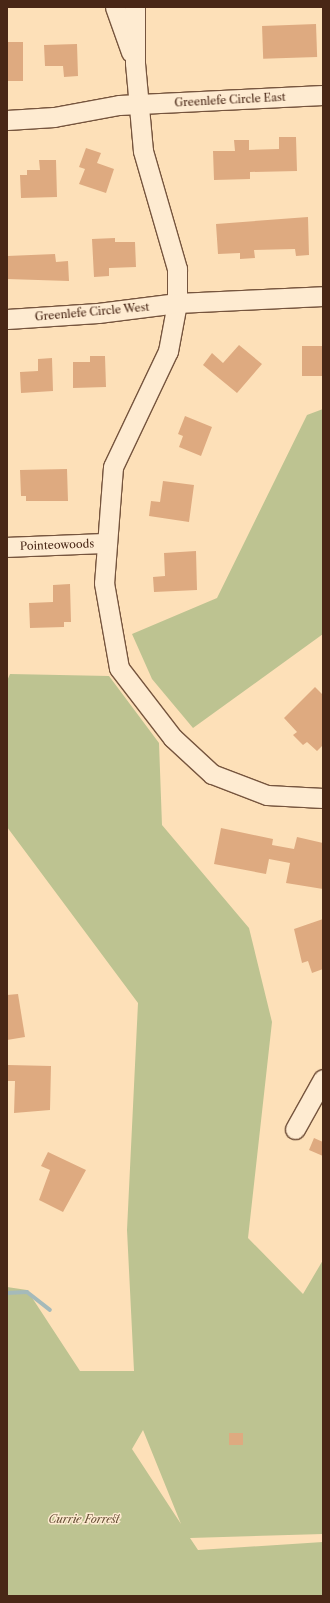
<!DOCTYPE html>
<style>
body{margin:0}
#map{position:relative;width:330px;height:1603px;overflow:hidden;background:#fde0b8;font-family:"Libre Caslon Text",serif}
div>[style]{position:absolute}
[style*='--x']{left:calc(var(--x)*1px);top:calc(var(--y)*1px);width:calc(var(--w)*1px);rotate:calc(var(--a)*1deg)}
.green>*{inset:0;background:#bdc391}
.stream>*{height:4px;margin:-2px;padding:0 2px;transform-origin:2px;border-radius:2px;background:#a5baba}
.building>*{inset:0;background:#deaa80;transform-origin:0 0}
.roads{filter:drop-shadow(1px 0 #76553e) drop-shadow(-1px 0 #76553e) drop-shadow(0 1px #76553e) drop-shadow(0 -1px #76553e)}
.minor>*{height:19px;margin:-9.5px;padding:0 9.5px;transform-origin:9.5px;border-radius:9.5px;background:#feebd1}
span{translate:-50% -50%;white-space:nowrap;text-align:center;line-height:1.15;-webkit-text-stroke:3px #feebd1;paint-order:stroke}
.street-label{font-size:11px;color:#492716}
.park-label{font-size:11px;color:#664e35;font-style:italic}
.frame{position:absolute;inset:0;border:8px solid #492716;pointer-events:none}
</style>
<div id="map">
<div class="green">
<i style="clip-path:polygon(323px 409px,323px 634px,193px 728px,152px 679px,132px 634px,217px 598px,307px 415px)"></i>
<i style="clip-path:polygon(evenodd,10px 674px,109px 676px,159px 743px,162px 825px,249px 928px,272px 1022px,248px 1238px,303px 1294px,323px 1260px,323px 1534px,190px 1538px,198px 1550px,323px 1542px,323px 1596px,7px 1596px,7px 1287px,27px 1290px,80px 1371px,134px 1371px,127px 1230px,138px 1003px,7px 827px,7px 681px,10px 674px,143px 1430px,181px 1524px,132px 1449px,143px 1430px)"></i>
</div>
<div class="stream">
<i style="--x:7;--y:1293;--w:20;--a:-3"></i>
<i style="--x:27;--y:1292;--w:29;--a:38"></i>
</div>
<div class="building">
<i style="left:316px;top:24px;width:33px;height:54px;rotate:88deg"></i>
<i style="left:7px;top:42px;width:16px;height:39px"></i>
<i style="clip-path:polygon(77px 44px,78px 76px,64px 77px,63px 66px,45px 66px,44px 45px)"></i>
<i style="clip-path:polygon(279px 137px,296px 137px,297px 171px,250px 172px,250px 179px,214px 180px,213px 151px,235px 151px,234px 140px,249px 140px,249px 150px,279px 149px)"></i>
<i style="clip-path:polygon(86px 148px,101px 153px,97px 163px,114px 169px,106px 193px,79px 184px,85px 169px,79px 167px)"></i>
<i style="clip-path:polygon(39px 160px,56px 160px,57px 197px,21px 198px,20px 175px,27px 175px,27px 170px,40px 170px)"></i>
<i style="clip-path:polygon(308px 217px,309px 255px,296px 256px,295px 249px,254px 250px,255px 258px,240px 259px,240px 253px,218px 254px,216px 224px)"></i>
<i style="clip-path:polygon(115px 238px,115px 242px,135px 242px,136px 267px,109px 268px,109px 276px,94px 277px,92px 239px)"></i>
<i style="clip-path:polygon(55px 254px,56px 262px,68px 261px,69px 281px,7px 279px,7px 256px)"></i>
<i style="clip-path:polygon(239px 345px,262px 364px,237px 393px,203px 365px,212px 353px,223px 363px)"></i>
<i style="left:323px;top:346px;width:30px;height:21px;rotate:90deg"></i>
<i style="clip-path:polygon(90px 356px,105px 356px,106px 387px,73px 388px,73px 362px,90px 362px)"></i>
<i style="clip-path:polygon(52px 358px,53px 391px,21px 393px,20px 372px,38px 371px,38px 359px)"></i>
<i style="clip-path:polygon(185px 416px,212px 427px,201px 456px,179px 447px,183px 436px,178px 434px)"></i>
<i style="clip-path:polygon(67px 469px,68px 501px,26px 501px,26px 496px,21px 496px,20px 470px)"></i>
<i style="clip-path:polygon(163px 481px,194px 485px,189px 522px,149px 516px,151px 501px,160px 502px)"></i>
<i style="clip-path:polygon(196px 551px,197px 590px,154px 592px,153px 577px,165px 576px,164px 553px)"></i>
<i style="clip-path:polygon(70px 584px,71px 622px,64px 622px,64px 627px,30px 628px,29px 603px,53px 602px,53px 585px)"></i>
<i style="clip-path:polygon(315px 687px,323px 695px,323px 745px,317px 751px,307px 742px,303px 745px,293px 735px,297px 732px,284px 718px)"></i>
<i style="clip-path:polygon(221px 828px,273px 839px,272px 845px,294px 849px,297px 837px,323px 843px,323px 889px,286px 883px,290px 863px,269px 859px,266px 874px,214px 864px)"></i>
<i style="clip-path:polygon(323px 919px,323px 969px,312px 973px,308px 961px,302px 963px,294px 929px)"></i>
<i style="clip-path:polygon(18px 994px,25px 1037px,7px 1040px,7px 995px)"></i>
<i style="clip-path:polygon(8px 1065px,51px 1066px,50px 1110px,14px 1113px,15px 1081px,8px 1081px)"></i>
<i style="clip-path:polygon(314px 1138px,323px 1142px,323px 1156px,309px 1150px)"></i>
<i style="clip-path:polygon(48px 1152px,86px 1170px,63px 1212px,39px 1200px,50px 1170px,41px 1166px)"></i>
<i style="left:229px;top:1433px;width:14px;height:12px"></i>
</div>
<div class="roads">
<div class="minor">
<i style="--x:115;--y:7;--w:48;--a:70.4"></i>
<i style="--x:135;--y:7;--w:56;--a:90"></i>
<i style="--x:135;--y:63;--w:88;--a:84.8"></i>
<i style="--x:143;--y:151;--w:123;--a:73.9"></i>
<i style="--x:177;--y:269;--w:34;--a:90"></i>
<i style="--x:177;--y:303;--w:49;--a:100.6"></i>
<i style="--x:168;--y:351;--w:128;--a:115.4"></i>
<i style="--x:113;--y:467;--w:116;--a:94.4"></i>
<i style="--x:104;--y:583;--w:86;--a:80"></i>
<i style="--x:119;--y:668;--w:88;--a:52.4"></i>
<i style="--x:173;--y:738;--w:53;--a:42.7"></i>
<i style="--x:212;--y:774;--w:59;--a:20.9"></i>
<i style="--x:267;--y:795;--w:56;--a:3.1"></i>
<i style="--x:7;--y:120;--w:47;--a:-3.7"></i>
<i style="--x:54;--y:117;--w:66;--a:-10.5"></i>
<i style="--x:119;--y:105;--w:204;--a:-2.8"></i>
<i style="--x:7;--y:319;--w:91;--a:-3.8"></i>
<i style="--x:98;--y:313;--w:80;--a:-7.2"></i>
<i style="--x:177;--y:303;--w:146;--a:-2.7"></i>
<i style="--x:7;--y:547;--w:100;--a:-2.3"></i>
<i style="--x:295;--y:1129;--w:57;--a:-60.8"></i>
</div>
</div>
<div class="street-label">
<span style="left:230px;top:100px;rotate:-3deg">Greenlefe Circle East</span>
<span style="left:92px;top:312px;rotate:-5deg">Greenlefe Circle West</span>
<span style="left:57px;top:545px;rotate:-2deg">Pointeowoods</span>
</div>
<div class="park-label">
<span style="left:84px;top:1519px">Currie Forrest</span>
</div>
<div class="frame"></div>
</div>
